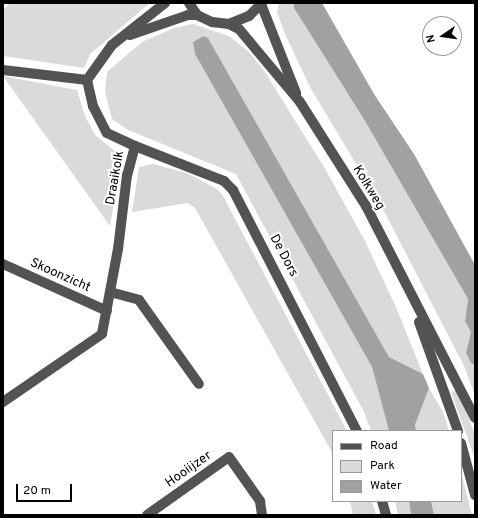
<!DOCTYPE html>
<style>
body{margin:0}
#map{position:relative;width:478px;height:518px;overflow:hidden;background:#fff;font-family:Overpass,sans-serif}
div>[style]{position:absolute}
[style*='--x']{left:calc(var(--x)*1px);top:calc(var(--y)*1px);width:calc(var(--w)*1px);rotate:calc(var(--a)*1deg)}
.green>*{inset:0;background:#dadada}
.water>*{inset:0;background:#a1a1a1}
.minor>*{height:10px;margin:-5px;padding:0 5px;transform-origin:5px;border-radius:5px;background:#535353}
span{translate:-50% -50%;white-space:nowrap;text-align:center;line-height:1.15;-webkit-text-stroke:4px #fff;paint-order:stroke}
.street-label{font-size:13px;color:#000}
.frame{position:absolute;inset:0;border:4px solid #000;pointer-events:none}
.legend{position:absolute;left:332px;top:430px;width:130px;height:72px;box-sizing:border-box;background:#fff;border:1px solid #999;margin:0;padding:5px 7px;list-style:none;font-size:12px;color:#000}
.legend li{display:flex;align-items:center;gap:8px;height:20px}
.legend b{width:20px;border:1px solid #999}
.north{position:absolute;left:422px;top:16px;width:40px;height:40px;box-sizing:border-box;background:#fff;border:1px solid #999;border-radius:50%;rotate:257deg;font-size:11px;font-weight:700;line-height:16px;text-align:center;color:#000}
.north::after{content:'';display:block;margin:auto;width:14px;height:18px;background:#000;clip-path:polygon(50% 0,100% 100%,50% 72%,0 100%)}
.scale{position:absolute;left:16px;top:484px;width:56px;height:18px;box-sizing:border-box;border:2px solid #000;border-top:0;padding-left:5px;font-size:12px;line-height:14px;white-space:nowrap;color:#000;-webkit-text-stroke:3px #fff;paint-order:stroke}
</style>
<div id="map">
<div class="green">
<i style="clip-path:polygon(11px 3px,150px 3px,90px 54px,84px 68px,3px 56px,3px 9px)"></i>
<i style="clip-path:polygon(279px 3px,294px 3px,294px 8px,365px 121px,468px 299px,465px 320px,471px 332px,466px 353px,471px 363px,475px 365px,475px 395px,464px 366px,384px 211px,310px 87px,285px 34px,277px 12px)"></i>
<i style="clip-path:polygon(193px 24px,229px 36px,248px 51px,263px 69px,324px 167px,365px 241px,396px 307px,423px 374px,389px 357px,208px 38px,202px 36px,193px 42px,195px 54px,372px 367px,389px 431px,371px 431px,364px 412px,236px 174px,128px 130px,112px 119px,105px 92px,107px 72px,142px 42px,174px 28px)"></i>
<i style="clip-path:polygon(3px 76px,77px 90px,85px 116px,95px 135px,122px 157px,110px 226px)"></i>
<i style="clip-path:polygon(153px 164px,187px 173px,217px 189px,223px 196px,347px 431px,333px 431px,333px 454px,195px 208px,188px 203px,132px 212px,139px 167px)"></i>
<i style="clip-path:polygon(429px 388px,443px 412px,449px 431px,416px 431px,415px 425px)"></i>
<i style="clip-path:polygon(457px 390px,475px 434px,475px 459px,451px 392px)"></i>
<i style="clip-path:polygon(461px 472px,472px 515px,434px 515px,431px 501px,461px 501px)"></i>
<i style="clip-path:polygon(350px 501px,372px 501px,376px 515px,353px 515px)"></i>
<i style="clip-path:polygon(395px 501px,409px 501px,411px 515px,398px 515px)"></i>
</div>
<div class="water">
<i style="clip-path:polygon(294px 3px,322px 3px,374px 94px,414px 154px,475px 265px,475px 365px,471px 363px,466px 353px,471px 332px,465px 321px,468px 299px,365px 121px,294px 8px)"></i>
<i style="clip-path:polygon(203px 36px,208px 38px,389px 357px,423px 374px,429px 388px,415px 425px,416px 431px,389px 431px,372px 367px,195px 54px,193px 42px)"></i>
<i style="clip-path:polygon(409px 501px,431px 501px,434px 515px,411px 515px)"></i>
</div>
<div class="minor">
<i style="--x:189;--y:3;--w:14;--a:56"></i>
<i style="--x:197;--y:15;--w:17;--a:25"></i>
<i style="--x:212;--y:22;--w:17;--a:7"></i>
<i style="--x:229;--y:24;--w:22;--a:-22"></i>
<i style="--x:249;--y:16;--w:18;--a:-45"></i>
<i style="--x:261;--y:4;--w:96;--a:68.5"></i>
<i style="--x:229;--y:24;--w:11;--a:27"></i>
<i style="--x:239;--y:29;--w:95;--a:50.1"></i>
<i style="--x:300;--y:102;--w:123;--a:57.6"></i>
<i style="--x:366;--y:206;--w:238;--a:62.8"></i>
<i style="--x:130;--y:35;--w:61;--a:-19"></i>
<i style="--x:188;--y:15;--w:9;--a:0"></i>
<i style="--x:3;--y:70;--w:85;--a:6.8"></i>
<i style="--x:87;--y:80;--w:27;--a:77"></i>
<i style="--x:93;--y:106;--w:30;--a:63"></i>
<i style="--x:107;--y:133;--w:31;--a:25"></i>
<i style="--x:135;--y:146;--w:30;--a:105"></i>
<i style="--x:127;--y:175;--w:75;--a:96.9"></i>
<i style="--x:118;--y:249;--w:86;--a:100.7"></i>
<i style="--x:102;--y:334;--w:120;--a:145.5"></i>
<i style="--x:87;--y:80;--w:43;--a:-54.5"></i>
<i style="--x:112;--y:45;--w:68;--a:-38.4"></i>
<i style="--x:135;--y:146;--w:96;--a:21.5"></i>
<i style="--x:224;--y:181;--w:13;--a:45"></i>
<i style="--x:233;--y:190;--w:271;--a:62.8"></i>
<i style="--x:3;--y:264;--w:114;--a:24.3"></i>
<i style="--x:110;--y:292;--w:30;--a:15"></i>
<i style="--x:139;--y:300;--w:103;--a:54.5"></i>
<i style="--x:419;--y:322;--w:116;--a:70.3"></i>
<i style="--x:461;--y:443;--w:54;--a:74.9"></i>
<i style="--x:382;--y:501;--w:15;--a:74"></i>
<i style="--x:147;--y:515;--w:100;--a:-35.3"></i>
<i style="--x:229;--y:457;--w:54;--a:54.8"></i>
<i style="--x:260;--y:501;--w:14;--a:82"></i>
</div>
<div class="street-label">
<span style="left:116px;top:178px;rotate:-80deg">Draaikolk</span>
<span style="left:368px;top:188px;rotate:59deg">Kolkweg</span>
<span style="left:283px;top:256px;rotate:62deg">De Dors</span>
<span style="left:60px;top:276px;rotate:24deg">Skoonzicht</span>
<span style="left:189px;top:470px;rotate:-35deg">Hooiijzer</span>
</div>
<div class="frame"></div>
<ul class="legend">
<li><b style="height:5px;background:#535353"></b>Road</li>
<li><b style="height:11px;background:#dadada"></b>Park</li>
<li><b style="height:11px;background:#a1a1a1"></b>Water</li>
</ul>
<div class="north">N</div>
<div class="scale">20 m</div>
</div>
